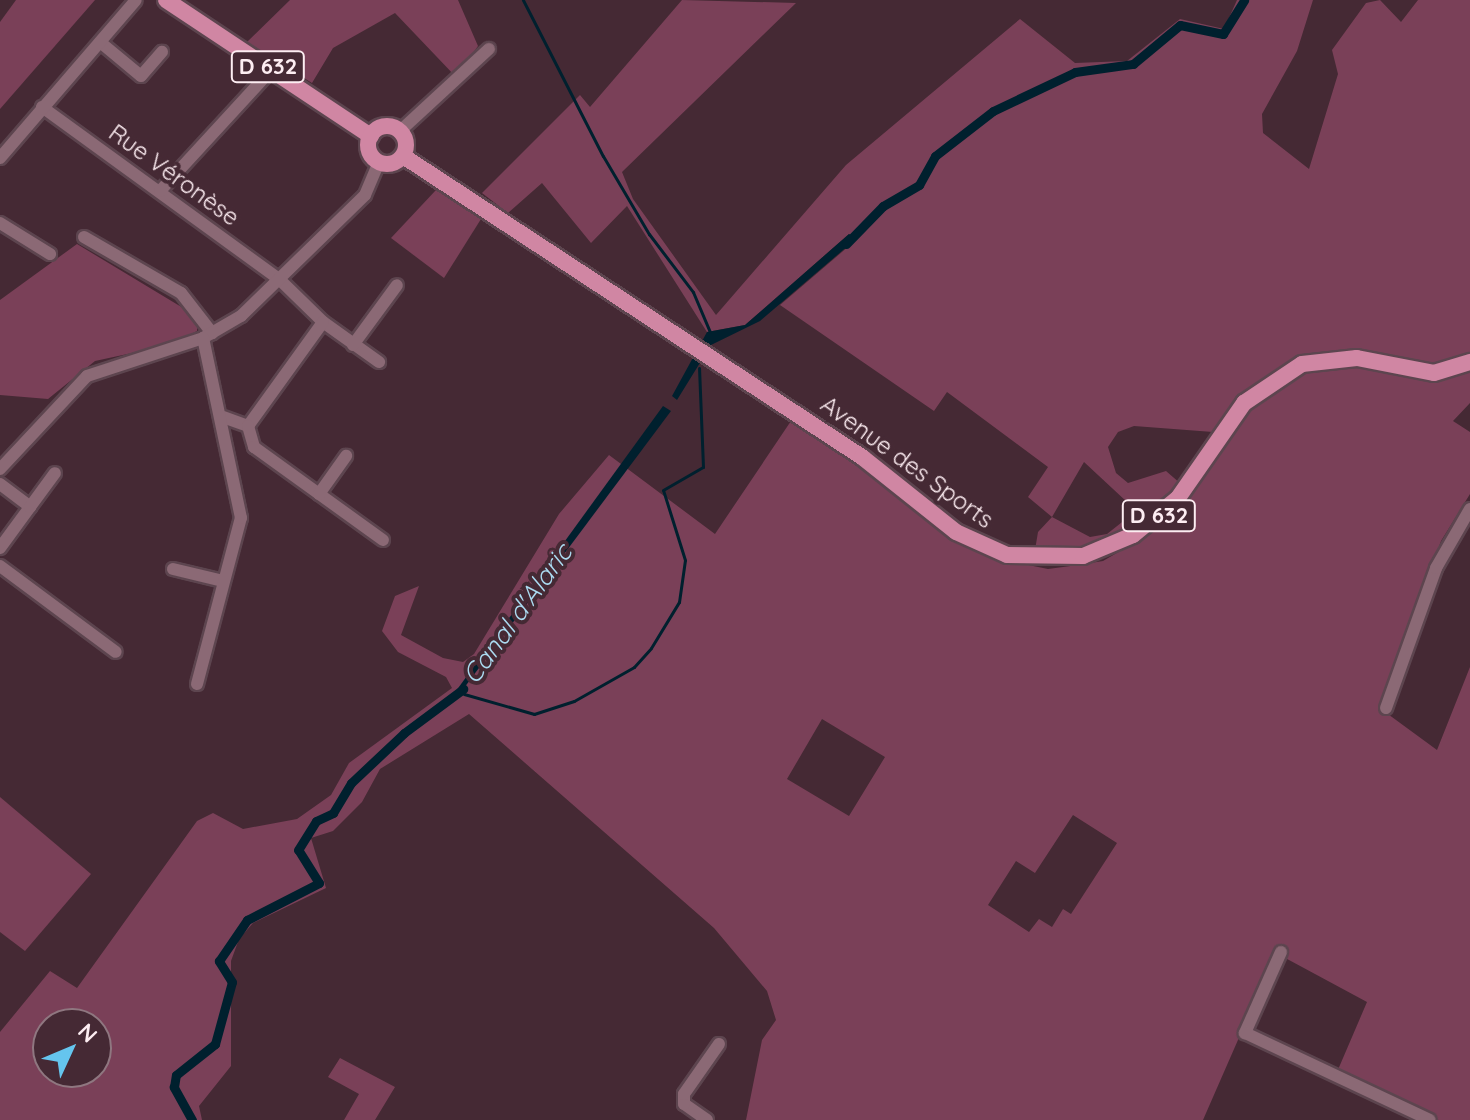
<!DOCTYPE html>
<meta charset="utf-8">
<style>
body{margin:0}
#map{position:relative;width:1470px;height:1120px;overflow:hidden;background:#452934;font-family:Quicksand,sans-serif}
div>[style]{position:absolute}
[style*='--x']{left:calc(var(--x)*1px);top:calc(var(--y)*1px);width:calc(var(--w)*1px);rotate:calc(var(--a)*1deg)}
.green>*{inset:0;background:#7a4058}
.water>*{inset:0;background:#00202e}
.stream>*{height:3px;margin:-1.5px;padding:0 1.5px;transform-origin:1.5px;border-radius:1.5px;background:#00202e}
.canal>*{height:9px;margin:-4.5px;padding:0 4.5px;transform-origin:4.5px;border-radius:4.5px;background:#00202e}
.roads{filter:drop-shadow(2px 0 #5d454f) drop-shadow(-2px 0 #5d454f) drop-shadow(0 2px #5d454f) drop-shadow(0 -2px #5d454f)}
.minor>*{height:12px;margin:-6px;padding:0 6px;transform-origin:6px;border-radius:6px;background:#8b6975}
.major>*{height:16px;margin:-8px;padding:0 8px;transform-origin:8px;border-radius:8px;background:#d086a3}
.major>.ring{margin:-8px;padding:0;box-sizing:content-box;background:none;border:16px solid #d086a3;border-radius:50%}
span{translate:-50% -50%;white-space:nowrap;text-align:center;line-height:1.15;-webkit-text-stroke:8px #452934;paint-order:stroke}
.shield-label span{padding:2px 6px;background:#452934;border:2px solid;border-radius:6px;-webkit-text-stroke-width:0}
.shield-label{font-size:22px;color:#fdedf2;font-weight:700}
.street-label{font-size:24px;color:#fdedf2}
.water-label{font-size:26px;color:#abdbf1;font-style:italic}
.north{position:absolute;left:32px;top:1008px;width:80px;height:80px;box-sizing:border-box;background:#452934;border:2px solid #8f7780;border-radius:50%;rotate:46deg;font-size:22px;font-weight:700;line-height:32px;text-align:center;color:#fdedf2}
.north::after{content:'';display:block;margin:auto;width:28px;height:36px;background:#65c5ee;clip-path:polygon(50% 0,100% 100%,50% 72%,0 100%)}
</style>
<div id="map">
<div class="green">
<i style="clip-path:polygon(16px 0,95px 0,0 109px,0 22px)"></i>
<i style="clip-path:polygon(290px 0,458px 0,478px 46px,456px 77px,395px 13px,333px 48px,312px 83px,247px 42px)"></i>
<i style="clip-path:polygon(evenodd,682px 0,796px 3px,622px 172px,633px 199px,716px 315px,846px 165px,1020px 19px,1075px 63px,1127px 61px,1180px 19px,1224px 29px,1237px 0,1313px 0,1297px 51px,1262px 114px,1263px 133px,1309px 169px,1338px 74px,1332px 50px,1366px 3px,1380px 0,1401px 22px,1418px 0,1470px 0,1470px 356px,1433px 367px,1320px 353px,1288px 363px,1213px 432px,1134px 426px,1118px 432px,1108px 447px,1116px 473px,1128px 483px,1166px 471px,1181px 484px,1142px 521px,1097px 549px,1035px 550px,1038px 532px,1052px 517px,1028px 497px,1048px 467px,947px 392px,934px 411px,780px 305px,856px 240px,849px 234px,745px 325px,707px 332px,627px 206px,591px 243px,542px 183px,508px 213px,482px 193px,580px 95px,590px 107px,682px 0,1084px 462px,1127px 502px,1131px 515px,1107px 534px,1090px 537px,1052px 517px,1084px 462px)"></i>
<i style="clip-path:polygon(436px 190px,481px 219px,444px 278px,391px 238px)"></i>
<i style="clip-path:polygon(77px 244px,198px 317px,197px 331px,169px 345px,95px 361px,48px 399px,0 395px,0 300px)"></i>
<i style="clip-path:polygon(evenodd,1325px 363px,1470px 370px,1470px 403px,1453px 421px,1470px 432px,1470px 494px,1441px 541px,1381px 709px,1437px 750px,1470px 667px,1470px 1120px,1430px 1120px,1334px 1079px,1367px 1002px,1276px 953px,1203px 1120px,746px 1120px,762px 1040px,776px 1020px,767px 991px,714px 928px,469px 714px,380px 769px,362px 802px,333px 831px,311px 838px,326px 888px,253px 923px,239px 939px,231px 961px,231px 1066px,199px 1106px,202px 1120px,0 1120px,0 1032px,50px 971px,77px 988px,197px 821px,213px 813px,243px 829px,297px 819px,331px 795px,349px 763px,452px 688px,446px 677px,398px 652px,382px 631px,395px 596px,419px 586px,401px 635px,443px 658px,463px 662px,474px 654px,559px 514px,609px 455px,715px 534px,793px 418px,998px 559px,1048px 569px,1078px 565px,1103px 561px,1139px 540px,1247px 409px,1301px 370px,1325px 363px,822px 719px,885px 757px,849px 816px,787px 779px,822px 719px,1325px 363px,1073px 815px,1117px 843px,1071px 914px,1063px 909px,1052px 927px,1039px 919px,1029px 932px,988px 905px,1016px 861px,1035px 873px,1073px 815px,1325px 363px,48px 1024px,96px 1024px,96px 1072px,48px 1072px,48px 1024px)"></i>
<i style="clip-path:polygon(0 797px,91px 874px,25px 951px,0 932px)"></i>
<i style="clip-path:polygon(340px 1058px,395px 1087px,375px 1120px,344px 1120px,359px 1094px,328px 1077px)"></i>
</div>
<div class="water">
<i style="clip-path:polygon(849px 234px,856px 239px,760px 321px,711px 345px,677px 400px,672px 396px,707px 332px,745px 325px)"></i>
<i style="clip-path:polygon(663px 406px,671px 411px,458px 696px,456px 691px)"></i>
</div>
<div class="stream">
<i style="--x:523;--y:0;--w:175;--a:62.9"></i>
<i style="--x:603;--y:156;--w:91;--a:59.5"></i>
<i style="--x:649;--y:234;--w:73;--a:52.8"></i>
<i style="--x:693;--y:292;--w:43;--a:67"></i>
<i style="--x:464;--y:694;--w:73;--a:15.9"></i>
<i style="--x:534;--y:714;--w:42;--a:-18"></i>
<i style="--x:574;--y:701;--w:69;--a:-29.5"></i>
<i style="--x:634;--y:667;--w:25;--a:-48"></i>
<i style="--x:651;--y:648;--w:54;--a:-58.7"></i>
<i style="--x:679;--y:602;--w:42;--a:-81.9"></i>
<i style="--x:685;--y:560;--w:73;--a:-107.4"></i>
<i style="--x:663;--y:490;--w:46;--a:-29.9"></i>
<i style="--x:703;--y:467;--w:99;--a:-92.3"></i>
</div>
<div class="canal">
<i style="--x:846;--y:244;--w:53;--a:-45.8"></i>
<i style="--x:883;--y:206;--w:42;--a:-30.3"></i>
<i style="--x:919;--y:185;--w:33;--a:-61"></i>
<i style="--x:935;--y:156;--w:73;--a:-37.8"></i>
<i style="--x:993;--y:111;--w:91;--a:-25.4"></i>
<i style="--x:1075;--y:72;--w:59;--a:-7.9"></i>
<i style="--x:1133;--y:64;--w:61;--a:-39.7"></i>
<i style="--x:1180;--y:25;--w:44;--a:11.8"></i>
<i style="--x:1223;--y:34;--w:40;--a:-58"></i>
<i style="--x:192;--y:1120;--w:38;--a:-119"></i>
<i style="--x:174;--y:1087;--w:12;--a:-81"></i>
<i style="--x:176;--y:1075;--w:50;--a:-38.5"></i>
<i style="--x:215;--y:1044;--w:64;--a:-74.7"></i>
<i style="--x:232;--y:982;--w:25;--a:-122"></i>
<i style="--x:219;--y:961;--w:50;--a:-55.7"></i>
<i style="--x:247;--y:920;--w:81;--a:-27.2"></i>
<i style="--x:319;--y:883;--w:39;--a:-122"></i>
<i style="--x:298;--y:850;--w:34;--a:-58"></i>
<i style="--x:316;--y:821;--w:19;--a:-25"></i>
<i style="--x:333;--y:813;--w:35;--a:-59"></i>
<i style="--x:351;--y:783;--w:73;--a:-43.3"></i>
<i style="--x:404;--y:733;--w:74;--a:-36.7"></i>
</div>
<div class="roads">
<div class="minor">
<i style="--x:100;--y:42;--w:53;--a:39.7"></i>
<i style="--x:141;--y:76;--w:32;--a:-49"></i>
<i style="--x:42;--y:107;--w:293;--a:36"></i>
<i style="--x:279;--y:279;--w:62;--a:44.3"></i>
<i style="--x:323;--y:322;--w:69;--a:35.5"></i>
<i style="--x:400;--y:131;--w:121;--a:-42.7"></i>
<i style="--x:0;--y:158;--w:208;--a:-49.3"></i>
<i style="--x:160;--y:191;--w:166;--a:-47.4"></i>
<i style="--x:0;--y:223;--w:59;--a:31.8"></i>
<i style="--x:84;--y:237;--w:112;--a:30"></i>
<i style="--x:181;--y:293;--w:51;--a:52.2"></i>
<i style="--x:353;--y:345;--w:74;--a:-53.7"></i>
<i style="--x:223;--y:417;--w:27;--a:20"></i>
<i style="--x:248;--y:426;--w:128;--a:-54.2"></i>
<i style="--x:248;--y:426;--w:22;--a:74"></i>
<i style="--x:254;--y:447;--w:159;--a:35.8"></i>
<i style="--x:0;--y:469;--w:127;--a:-46.9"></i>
<i style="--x:87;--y:376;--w:122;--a:-18.1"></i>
<i style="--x:203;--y:338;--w:44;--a:-30.1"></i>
<i style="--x:241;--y:316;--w:173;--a:-44.3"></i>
<i style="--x:365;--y:195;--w:36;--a:-67"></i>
<i style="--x:0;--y:484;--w:38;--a:37"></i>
<i style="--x:30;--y:507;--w:51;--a:126.2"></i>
<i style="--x:319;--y:494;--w:47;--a:-54.6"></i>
<i style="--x:30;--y:507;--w:42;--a:-53.7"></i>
<i style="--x:0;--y:566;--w:144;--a:36.6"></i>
<i style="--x:173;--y:569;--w:51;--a:13.5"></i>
<i style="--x:197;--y:684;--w:172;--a:-75.2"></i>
<i style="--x:241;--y:518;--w:184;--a:-101.9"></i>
<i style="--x:1386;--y:708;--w:149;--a:-70.3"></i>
<i style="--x:1436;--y:568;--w:68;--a:-60"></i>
<i style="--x:1281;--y:952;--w:89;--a:114"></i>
<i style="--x:1245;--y:1033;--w:204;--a:25.2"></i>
<i style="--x:707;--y:1120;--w:28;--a:-145"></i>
<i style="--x:684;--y:1104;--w:10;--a:-90"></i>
<i style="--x:684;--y:1094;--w:61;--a:-55"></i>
</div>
<div class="major">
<i style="--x:166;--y:0;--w:246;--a:33.6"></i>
<i class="ring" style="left:368px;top:126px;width:22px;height:22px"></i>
<i style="--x:403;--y:156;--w:549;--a:33.26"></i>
<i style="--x:862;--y:457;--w:120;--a:38.6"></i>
<i style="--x:956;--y:532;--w:56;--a:24.3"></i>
<i style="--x:1007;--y:555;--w:76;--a:0.8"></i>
<i style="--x:1083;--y:556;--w:54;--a:-22.8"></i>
<i style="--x:1133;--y:535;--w:58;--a:-39.4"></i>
<i style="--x:1178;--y:498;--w:116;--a:-55.2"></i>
<i style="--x:1244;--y:403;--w:70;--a:-33.9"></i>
<i style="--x:1302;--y:364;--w:55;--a:-6.2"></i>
<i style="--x:1357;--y:358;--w:78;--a:11"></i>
<i style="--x:1434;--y:373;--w:38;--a:-17"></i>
</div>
</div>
<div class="shield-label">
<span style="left:268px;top:67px">D 632</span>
<span style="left:1159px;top:516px">D 632</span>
</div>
<div class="street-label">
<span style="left:174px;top:175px;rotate:36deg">Rue Véronèse</span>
<span style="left:907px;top:462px;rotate:36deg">Avenue des Sports</span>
</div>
<div class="water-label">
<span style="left:517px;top:614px;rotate:-54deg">Canal d'Alaric</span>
</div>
<div class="north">N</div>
</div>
